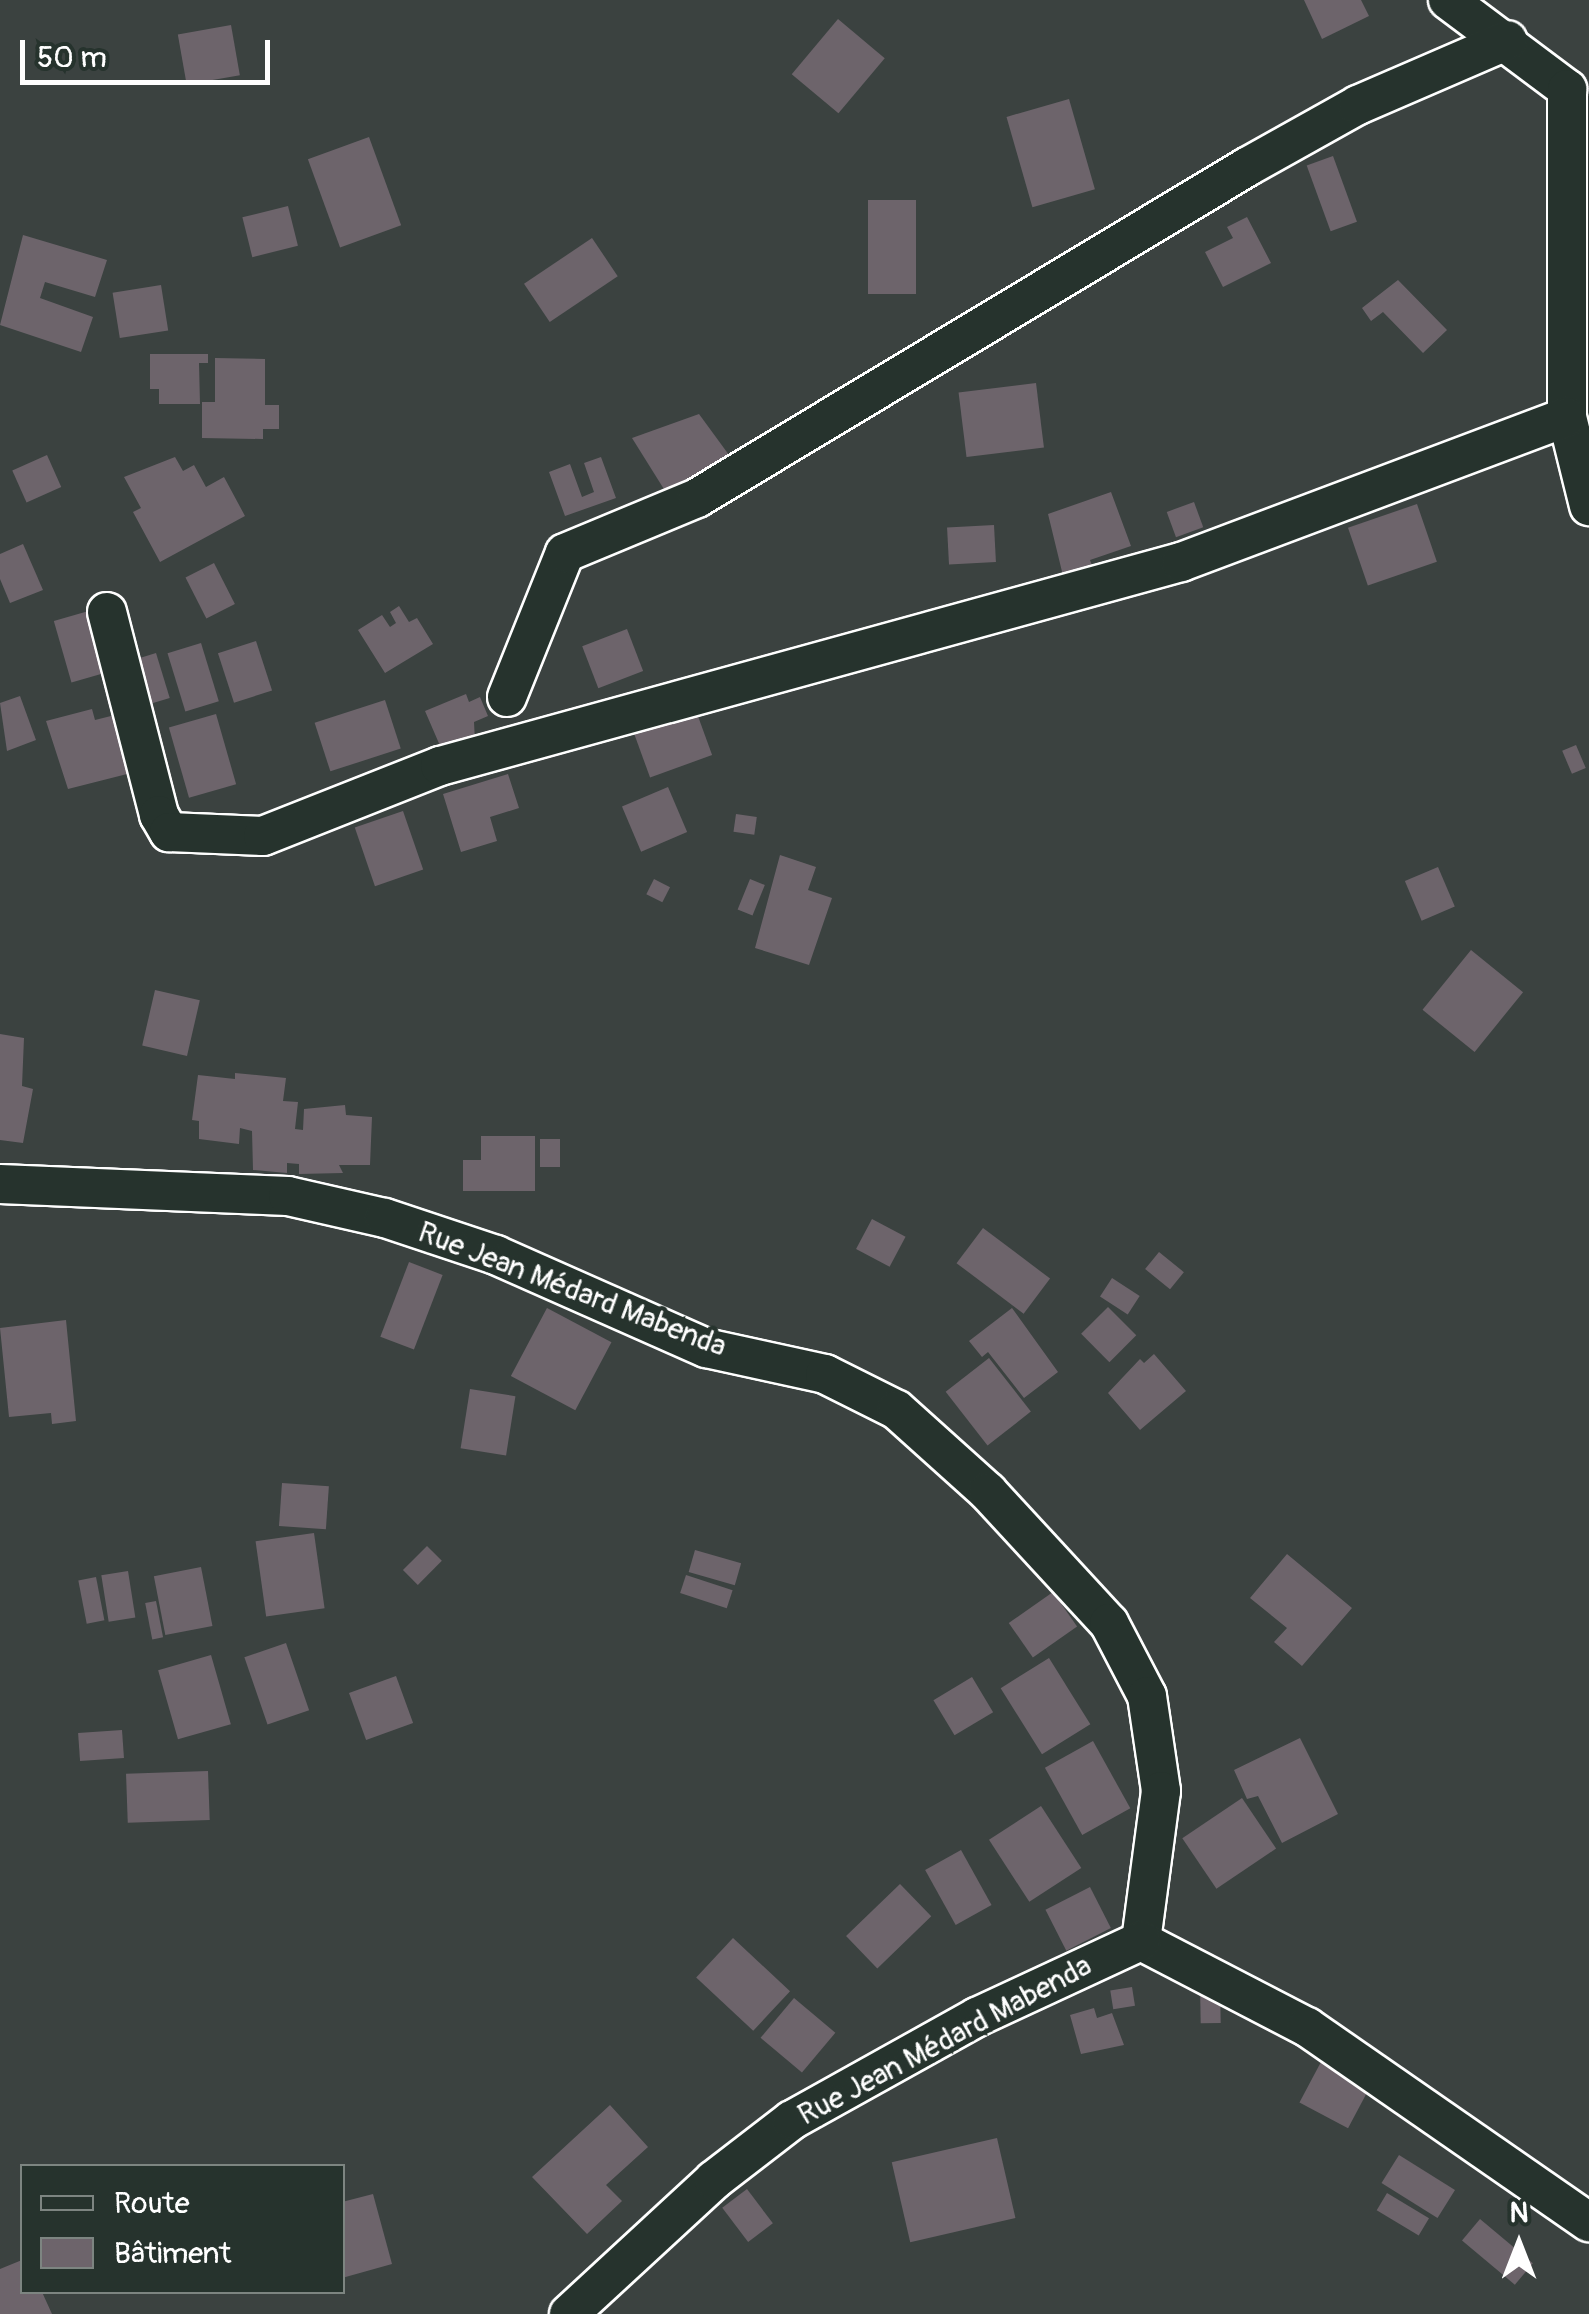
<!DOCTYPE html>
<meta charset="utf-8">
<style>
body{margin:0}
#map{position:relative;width:1589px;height:2314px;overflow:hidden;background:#3b4240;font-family:Pangolin,sans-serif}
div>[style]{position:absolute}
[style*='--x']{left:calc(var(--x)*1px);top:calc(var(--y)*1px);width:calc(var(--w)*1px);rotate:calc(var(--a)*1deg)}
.building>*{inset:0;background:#6d646b;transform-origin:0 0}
.roads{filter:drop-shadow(2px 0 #fff) drop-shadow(-2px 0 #fff) drop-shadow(0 2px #fff) drop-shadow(0 -2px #fff)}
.minor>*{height:38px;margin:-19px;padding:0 19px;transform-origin:19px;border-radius:19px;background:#26332d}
span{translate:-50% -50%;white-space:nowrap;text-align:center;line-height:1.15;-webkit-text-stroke:9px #26332d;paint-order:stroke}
.street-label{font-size:30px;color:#fff}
.legend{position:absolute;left:20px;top:2164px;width:325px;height:130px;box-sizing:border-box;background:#26332d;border:2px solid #7d8581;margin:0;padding:12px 18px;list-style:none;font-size:30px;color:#fff}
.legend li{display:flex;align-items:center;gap:20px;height:50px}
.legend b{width:50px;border:2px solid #7d8581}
.north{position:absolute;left:1469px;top:2194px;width:100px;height:100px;-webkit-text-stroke:8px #26332d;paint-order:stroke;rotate:0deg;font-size:28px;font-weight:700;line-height:40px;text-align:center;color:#fff}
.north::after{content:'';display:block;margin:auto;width:35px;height:45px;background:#fff;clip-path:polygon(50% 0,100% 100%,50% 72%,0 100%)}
.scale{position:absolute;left:20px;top:40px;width:250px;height:45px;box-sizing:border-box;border:5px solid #fff;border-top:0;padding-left:12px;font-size:30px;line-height:35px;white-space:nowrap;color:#fff;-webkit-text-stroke:8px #26332d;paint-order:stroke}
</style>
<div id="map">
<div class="building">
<i style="clip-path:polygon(1304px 0,1361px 0,1369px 16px,1322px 39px)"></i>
<i style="left:838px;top:19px;width:61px;height:72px;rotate:40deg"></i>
<i style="left:231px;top:25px;width:51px;height:54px;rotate:80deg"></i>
<i style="left:1069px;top:99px;width:94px;height:65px;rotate:74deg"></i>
<i style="left:369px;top:137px;width:94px;height:65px;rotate:70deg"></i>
<i style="left:1333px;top:156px;width:70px;height:28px;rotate:70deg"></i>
<i style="left:868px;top:200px;width:48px;height:94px"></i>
<i style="left:288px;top:206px;width:41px;height:47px;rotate:76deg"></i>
<i style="clip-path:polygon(1247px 217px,1271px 263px,1223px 287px,1205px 252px,1233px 238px,1227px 227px)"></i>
<i style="clip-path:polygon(23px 235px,107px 260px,95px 297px,45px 282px,40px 298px,93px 317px,81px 352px,0 325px)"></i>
<i style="left:592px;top:238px;width:46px;height:82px;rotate:56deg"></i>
<i style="clip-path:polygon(1398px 280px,1447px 330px,1423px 353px,1383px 312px,1371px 321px,1362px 308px)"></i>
<i style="left:161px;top:285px;width:46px;height:49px;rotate:81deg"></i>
<i style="clip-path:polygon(150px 354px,208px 354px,208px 363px,199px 363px,200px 404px,159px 404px,159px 389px,150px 389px)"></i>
<i style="clip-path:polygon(215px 358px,265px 359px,265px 405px,279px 405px,279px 429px,263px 429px,263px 439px,202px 438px,202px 402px,215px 402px)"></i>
<i style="left:1036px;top:383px;width:65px;height:78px;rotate:83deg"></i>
<i style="clip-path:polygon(699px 414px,729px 455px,667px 494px,632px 438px)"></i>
<i style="left:47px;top:455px;width:35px;height:38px;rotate:66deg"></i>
<i style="clip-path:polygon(175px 457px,183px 471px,194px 465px,206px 487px,224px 477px,245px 516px,160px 562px,133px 512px,141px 508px,124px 477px)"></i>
<i style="clip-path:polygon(601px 457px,616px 498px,565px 516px,549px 472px,570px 464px,582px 497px,594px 492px,584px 463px)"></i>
<i style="clip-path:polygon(1111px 492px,1131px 546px,1090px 560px,1095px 574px,1065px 584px,1048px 514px)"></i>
<i style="left:1194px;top:502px;width:27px;height:29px;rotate:70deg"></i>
<i style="left:1417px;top:504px;width:61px;height:73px;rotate:71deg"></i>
<i style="left:994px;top:525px;width:37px;height:47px;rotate:87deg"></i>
<i style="clip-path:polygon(23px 544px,43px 590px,10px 603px,0 579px,0 554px)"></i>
<i style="left:214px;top:563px;width:46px;height:32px;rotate:63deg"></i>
<i style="clip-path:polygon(399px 606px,409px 622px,417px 618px,433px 644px,385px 673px,358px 630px,382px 615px,390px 627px,396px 623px,390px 612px)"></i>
<i style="left:99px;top:608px;width:64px;height:47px;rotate:74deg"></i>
<i style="left:627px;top:629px;width:45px;height:48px;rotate:69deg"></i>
<i style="left:256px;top:641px;width:52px;height:40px;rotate:72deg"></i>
<i style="left:201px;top:643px;width:61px;height:35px;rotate:73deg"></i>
<i style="left:156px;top:653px;width:47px;height:27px;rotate:73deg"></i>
<i style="clip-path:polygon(466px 694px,469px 702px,480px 697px,488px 716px,474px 722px,475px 742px,444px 755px,425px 711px)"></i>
<i style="clip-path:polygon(20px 696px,36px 740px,7px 751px,0 703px)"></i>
<i style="left:385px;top:700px;width:51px;height:74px;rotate:72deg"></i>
<i style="left:695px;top:708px;width:50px;height:66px;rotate:70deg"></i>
<i style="clip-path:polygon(92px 709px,95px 720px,119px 714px,135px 772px,68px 789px,46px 721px)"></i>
<i style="left:216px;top:714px;width:73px;height:49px;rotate:74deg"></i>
<i style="left:1576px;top:745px;width:25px;height:15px;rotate:67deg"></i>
<i style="clip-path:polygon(508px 774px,519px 808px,490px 817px,497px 841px,461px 852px,443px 794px)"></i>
<i style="left:668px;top:787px;width:49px;height:50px;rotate:67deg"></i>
<i style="left:403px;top:811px;width:62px;height:51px;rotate:71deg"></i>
<i style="left:736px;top:814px;width:21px;height:18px;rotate:8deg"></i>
<i style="clip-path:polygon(780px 855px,816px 867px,808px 890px,832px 898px,809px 965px,755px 948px)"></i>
<i style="left:1438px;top:867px;width:43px;height:36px;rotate:67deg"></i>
<i style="left:654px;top:879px;width:18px;height:17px;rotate:27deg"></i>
<i style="left:750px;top:879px;width:16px;height:33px;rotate:22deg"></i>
<i style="left:1471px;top:950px;width:67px;height:77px;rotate:39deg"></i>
<i style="left:155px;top:990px;width:46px;height:57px;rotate:13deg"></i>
<i style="clip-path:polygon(0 1034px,24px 1038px,22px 1086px,33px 1089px,23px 1143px,0 1140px)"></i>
<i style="clip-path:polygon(235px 1073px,286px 1078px,283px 1101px,298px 1102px,295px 1129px,303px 1130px,304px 1109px,345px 1105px,346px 1115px,372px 1117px,370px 1165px,339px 1165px,343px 1173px,299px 1174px,299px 1164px,287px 1163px,287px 1173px,253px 1170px,252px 1131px,240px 1128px,239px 1144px,199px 1139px,199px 1121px,192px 1120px,198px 1075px,235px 1079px)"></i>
<i style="clip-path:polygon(481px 1136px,535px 1136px,535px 1191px,463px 1191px,463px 1160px,481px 1160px)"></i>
<i style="left:540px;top:1139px;width:20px;height:28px"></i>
<i style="left:872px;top:1219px;width:38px;height:34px;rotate:28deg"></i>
<i style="left:983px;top:1228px;width:84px;height:44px;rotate:37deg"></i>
<i style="left:1159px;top:1252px;width:32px;height:22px;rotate:39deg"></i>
<i style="left:409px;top:1262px;width:36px;height:80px;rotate:21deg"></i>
<i style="left:1112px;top:1278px;width:33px;height:22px;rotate:33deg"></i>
<i style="left:1108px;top:1307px;width:40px;height:38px;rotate:45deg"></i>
<i style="left:547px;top:1308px;width:73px;height:77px;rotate:28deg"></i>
<i style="clip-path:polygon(1012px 1308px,1058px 1372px,1024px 1398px,988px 1352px,982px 1357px,969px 1341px)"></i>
<i style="clip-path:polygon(66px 1320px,76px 1421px,52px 1424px,51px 1413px,9px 1417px,0 1328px)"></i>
<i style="clip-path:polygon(1154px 1354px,1186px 1391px,1140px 1430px,1108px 1393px,1140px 1359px,1144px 1363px)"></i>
<i style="left:989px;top:1358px;width:68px;height:55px;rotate:52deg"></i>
<i style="left:470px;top:1389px;width:46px;height:60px;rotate:9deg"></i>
<i style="left:282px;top:1483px;width:47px;height:43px;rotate:4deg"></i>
<i style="left:314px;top:1533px;width:76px;height:59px;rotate:82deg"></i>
<i style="left:427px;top:1546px;width:21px;height:34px;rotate:45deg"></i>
<i style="left:695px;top:1550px;width:48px;height:23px;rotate:16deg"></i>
<i style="clip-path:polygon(1287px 1554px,1352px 1608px,1302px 1666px,1274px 1642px,1287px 1628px,1250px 1598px)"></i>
<i style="left:201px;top:1567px;width:60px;height:48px;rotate:79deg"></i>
<i style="left:128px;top:1571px;width:47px;height:27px;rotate:81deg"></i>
<i style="left:686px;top:1575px;width:49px;height:19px;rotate:18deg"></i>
<i style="left:96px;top:1577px;width:44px;height:18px;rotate:79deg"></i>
<i style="left:1053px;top:1592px;width:42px;height:54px;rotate:55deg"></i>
<i style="left:156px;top:1601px;width:37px;height:11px;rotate:79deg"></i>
<i style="left:286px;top:1643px;width:71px;height:44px;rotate:71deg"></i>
<i style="left:211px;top:1655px;width:72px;height:55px;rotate:74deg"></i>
<i style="left:1049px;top:1658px;width:78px;height:57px;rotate:58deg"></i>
<i style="left:396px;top:1676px;width:50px;height:50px;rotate:70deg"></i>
<i style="left:972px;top:1677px;width:41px;height:45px;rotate:59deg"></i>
<i style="left:122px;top:1730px;width:28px;height:44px;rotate:86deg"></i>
<i style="clip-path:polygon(1300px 1738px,1338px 1814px,1282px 1843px,1258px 1796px,1247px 1799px,1234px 1770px)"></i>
<i style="left:1093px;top:1741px;width:77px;height:55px;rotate:61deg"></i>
<i style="left:208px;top:1771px;width:49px;height:82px;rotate:88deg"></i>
<i style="left:1242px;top:1798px;width:61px;height:72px;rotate:56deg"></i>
<i style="left:1041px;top:1806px;width:74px;height:62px;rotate:57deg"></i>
<i style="left:961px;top:1850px;width:63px;height:41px;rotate:61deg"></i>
<i style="left:900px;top:1884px;width:45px;height:75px;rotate:46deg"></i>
<i style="left:1090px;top:1887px;width:46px;height:50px;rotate:63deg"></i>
<i style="left:733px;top:1938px;width:78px;height:54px;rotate:43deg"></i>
<i style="left:1220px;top:1983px;width:40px;height:20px;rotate:89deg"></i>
<i style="left:1132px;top:1987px;width:19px;height:22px;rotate:81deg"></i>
<i style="left:794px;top:1998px;width:54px;height:52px;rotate:40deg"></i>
<i style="clip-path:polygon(1094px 2008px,1097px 2018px,1112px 2013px,1124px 2045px,1081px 2054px,1070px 2015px)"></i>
<i style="left:1322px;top:2060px;width:55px;height:48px;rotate:28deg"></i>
<i style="clip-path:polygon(610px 2105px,648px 2147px,606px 2185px,622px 2201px,587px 2234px,532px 2177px)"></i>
<i style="left:997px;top:2138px;width:82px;height:108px;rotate:77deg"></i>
<i style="left:1399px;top:2155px;width:66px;height:33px;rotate:32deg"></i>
<i style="left:747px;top:2189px;width:43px;height:31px;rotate:53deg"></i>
<i style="left:1387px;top:2193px;width:49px;height:20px;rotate:31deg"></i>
<i style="clip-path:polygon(373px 2194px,392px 2264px,342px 2278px,342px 2202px)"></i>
<i style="left:1480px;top:2219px;width:69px;height:28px;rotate:40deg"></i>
<i style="clip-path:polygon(22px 2260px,22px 2292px,42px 2292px,52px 2314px,0 2314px,0 2269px)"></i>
</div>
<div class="roads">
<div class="minor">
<i style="--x:1448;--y:0;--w:149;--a:36.8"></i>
<i style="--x:1567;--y:89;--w:328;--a:90"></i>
<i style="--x:1567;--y:417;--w:92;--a:76.1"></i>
<i style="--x:107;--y:612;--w:210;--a:75.6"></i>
<i style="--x:159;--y:815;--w:20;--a:60"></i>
<i style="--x:169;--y:832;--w:94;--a:2.4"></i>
<i style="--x:263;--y:836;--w:190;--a:-21.6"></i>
<i style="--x:440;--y:766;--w:769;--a:-15.39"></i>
<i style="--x:1181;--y:562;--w:412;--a:-20.6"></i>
<i style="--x:507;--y:697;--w:155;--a:-68.1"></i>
<i style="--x:565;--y:553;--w:143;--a:-22.6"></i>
<i style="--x:697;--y:498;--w:642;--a:-31.04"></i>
<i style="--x:1247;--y:167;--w:127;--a:-29.2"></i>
<i style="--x:1358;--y:105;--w:163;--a:-23.4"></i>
<i style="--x:0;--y:1184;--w:288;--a:2.4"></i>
<i style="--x:288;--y:1196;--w:99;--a:12.8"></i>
<i style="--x:385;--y:1218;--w:117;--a:18.4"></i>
<i style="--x:496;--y:1255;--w:230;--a:23.9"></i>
<i style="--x:706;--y:1348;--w:122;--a:12.3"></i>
<i style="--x:825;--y:1374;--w:80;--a:26.6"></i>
<i style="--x:897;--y:1410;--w:122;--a:42"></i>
<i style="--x:988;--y:1492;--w:178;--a:47.3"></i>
<i style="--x:1109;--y:1623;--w:82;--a:62.5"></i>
<i style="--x:1147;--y:1696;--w:96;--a:81.6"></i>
<i style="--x:1161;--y:1791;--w:151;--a:97.6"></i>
<i style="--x:1141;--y:1941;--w:187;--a:27.4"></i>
<i style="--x:1307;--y:2027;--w:343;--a:34.7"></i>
<i style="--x:569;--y:2314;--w:197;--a:-42.7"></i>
<i style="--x:714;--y:2180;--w:98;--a:-37.6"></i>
<i style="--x:792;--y:2120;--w:212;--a:-29.1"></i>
<i style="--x:977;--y:2017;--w:181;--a:-24.9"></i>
</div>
</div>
<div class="street-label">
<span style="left:572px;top:1290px;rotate:21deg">Rue Jean Médard Mabenda</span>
<span style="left:945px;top:2041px;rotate:-28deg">Rue Jean Médard Mabenda</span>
</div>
<ul class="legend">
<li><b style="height:12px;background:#26332d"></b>Route</li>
<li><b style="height:28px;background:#6d646b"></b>Bâtiment</li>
</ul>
<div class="north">N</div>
<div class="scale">50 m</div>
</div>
